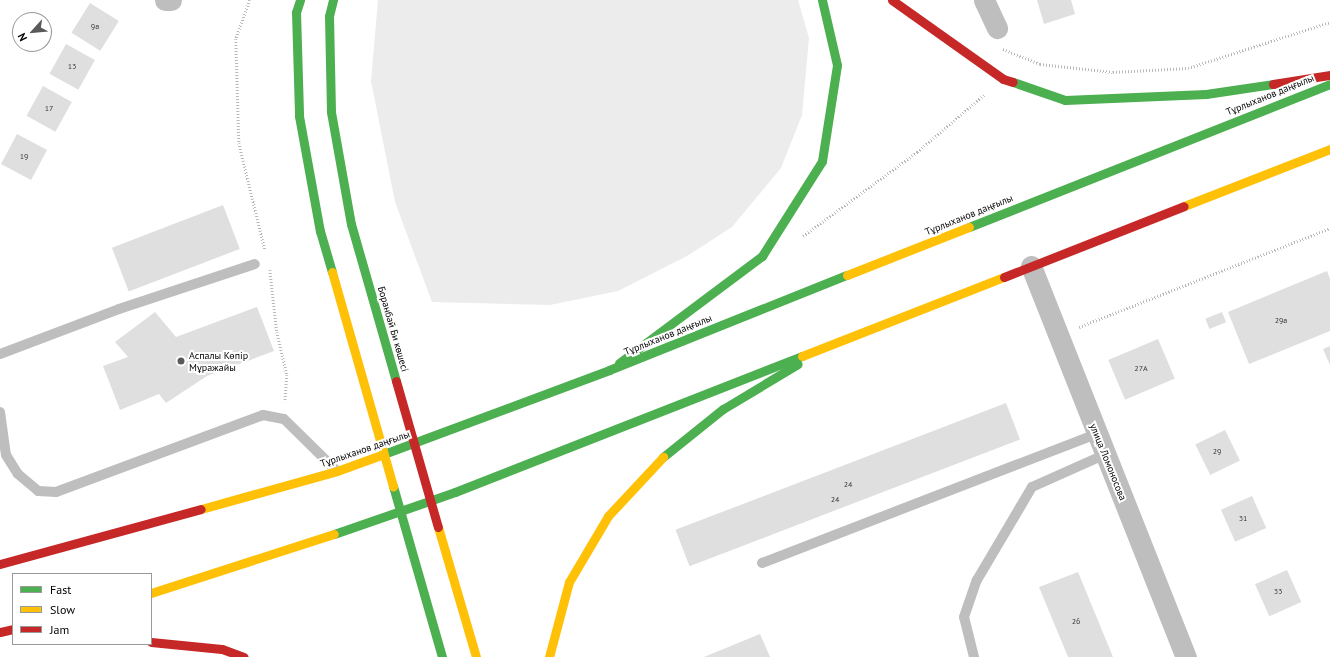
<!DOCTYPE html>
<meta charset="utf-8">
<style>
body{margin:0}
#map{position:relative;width:1330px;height:657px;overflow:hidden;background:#fff;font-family:"PT Sans",sans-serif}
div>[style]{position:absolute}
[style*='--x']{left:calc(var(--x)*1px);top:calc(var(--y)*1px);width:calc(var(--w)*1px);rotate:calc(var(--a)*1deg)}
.green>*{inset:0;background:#ececec}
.building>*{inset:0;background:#dfdfdf;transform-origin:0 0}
.path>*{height:2.5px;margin-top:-1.25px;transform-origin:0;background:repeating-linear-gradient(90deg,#b9b9b9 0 1px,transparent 0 3px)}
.lane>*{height:10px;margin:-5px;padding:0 5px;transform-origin:5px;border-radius:5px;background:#bebebe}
.street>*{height:21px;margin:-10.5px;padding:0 10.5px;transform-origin:10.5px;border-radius:10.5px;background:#bebebe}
.fast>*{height:9px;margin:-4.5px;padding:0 4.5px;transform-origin:4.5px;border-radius:4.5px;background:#4caf50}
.slow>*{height:9px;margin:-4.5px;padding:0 4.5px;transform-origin:4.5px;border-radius:4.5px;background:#ffc107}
.jam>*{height:9px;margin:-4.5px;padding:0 4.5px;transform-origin:4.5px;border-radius:4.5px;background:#c62828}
.dots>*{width:11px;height:11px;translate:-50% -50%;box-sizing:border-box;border:2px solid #fff;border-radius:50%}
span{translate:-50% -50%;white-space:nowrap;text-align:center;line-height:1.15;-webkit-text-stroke:4px #fff;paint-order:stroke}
.number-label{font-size:8px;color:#383838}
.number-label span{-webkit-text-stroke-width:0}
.street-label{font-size:10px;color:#000}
.poi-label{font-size:10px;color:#000}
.left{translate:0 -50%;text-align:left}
.legend{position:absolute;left:12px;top:573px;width:140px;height:72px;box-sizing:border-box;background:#fff;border:1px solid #999;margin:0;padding:5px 7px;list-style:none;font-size:12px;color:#000}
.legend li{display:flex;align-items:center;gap:8px;height:20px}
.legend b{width:20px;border:1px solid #999}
.north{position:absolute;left:12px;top:12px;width:40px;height:40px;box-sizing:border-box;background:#fff;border:1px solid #999;border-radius:50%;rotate:243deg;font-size:11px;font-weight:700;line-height:16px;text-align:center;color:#000}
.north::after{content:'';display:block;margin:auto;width:14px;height:18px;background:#595959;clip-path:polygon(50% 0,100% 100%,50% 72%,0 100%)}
</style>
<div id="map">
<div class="green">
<i style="clip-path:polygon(378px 0,798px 0,809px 38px,802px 115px,781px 168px,732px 227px,687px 256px,618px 291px,550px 305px,432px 302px,395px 202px,371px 81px)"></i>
</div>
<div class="building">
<i style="clip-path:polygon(1037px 0,1071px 0,1075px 14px,1044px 24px)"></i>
<i style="left:90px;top:3px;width:34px;height:35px;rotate:32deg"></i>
<i style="left:66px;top:44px;width:33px;height:34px;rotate:29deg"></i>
<i style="left:43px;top:86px;width:33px;height:34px;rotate:29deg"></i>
<i style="left:17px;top:134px;width:34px;height:34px;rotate:28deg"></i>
<i style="left:223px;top:205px;width:47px;height:119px;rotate:69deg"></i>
<i style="clip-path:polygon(1327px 271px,1330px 279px,1330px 331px,1249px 364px,1228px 312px)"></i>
<i style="clip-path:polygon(257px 307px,274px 351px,207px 376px,166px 403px,159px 394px,120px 410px,103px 366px,128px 357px,115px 342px,155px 312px,176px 337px)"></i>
<i style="left:1222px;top:312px;width:11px;height:18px;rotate:68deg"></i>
<i style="left:1158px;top:339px;width:43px;height:54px;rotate:67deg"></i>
<i style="clip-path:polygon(1330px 346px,1330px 365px,1323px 349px)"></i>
<i style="left:1006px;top:403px;width:39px;height:354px;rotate:69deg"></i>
<i style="left:1225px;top:430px;width:34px;height:33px;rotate:64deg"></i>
<i style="left:1252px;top:496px;width:35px;height:34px;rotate:66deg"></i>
<i style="left:1287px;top:570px;width:35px;height:35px;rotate:66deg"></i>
<i style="clip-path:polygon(1078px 572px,1113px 657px,1068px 657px,1039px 587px)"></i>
<i style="clip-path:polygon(760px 634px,770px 657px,704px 657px)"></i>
</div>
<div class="path">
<i style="--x:250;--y:0;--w:41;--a:109.7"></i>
<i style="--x:236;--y:39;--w:104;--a:88.3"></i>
<i style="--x:239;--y:143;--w:110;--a:76.3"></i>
<i style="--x:1003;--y:49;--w:40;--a:22"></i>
<i style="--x:1040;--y:64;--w:73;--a:6.3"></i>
<i style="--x:1113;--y:72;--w:75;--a:-3.1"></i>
<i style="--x:1188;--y:68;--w:149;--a:-17.9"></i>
<i style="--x:803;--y:236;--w:142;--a:-36.4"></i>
<i style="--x:917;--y:152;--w:89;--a:-40.5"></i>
<i style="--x:270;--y:270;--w:62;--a:83.6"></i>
<i style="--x:277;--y:332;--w:44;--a:76.9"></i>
<i style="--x:287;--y:375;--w:27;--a:94"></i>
<i style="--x:1079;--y:327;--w:270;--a:-21.5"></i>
</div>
<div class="lane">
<i style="--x:0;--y:354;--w:127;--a:-20.7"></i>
<i style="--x:119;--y:309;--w:143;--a:-18.3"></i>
<i style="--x:0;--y:412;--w:43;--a:82.1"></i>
<i style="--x:6;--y:455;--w:22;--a:58"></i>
<i style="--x:18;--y:474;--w:26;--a:40"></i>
<i style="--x:38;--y:491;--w:18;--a:3"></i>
<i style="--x:56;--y:492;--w:221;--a:-20.4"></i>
<i style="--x:263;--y:415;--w:21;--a:11"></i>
<i style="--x:284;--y:419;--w:74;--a:44.5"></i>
<i style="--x:762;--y:563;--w:358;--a:-21.1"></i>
<i style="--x:974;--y:657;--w:41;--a:-104"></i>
<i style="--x:964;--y:617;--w:39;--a:-71"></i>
<i style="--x:977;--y:580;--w:108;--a:-59.4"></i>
<i style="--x:1032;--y:487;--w:81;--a:-24"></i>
</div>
<div class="street">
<i style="--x:165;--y:0;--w:6;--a:0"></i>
<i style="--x:984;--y:0;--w:31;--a:65"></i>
<i style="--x:1031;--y:266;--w:421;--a:68.4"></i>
</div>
<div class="fast">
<i style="--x:300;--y:0;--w:13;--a:108"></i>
<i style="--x:296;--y:12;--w:104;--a:88.3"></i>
<i style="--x:299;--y:116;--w:117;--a:79.7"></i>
<i style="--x:320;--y:231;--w:43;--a:73.7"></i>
<i style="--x:333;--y:0;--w:16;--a:104"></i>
<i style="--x:329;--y:16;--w:96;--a:88.8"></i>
<i style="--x:331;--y:112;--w:114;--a:79.9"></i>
<i style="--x:351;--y:224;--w:163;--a:74"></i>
<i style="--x:1013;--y:82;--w:55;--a:19.1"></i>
<i style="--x:1065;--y:100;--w:141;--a:-2.4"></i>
<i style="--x:1206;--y:94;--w:68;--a:-8.5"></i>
<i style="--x:969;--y:227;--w:388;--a:-21.6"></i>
<i style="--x:619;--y:363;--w:179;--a:-36.8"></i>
<i style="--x:762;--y:256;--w:112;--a:-57.7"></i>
<i style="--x:822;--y:161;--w:97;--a:-81.1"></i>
<i style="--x:837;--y:65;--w:67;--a:-103"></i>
<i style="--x:381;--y:455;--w:243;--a:-20.4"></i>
<i style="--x:609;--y:370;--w:256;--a:-21.8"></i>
<i style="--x:663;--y:457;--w:77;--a:-38.7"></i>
<i style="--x:723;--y:409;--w:87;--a:-31"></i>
<i style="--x:393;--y:486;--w:178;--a:74"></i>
<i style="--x:334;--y:534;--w:128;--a:-19.1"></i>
<i style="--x:455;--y:492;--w:373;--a:-21.4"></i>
</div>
<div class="slow">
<i style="--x:1184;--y:206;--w:157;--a:-21.3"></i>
<i style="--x:332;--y:272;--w:223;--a:74.1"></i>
<i style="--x:847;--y:275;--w:131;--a:-21.5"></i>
<i style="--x:802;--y:356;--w:217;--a:-21.4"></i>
<i style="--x:201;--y:509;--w:141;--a:-15.6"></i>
<i style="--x:337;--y:471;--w:47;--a:-20"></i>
<i style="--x:438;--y:527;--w:135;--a:73.7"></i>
<i style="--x:151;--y:593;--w:192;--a:-17.9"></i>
<i style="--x:549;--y:657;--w:78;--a:-75.1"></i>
<i style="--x:569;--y:582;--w:77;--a:-59.4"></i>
<i style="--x:608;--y:516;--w:81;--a:-47"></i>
</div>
<div class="jam">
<i style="--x:892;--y:0;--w:136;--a:35.4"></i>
<i style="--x:1003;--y:79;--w:10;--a:17"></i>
<i style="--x:1273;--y:84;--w:58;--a:-9"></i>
<i style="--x:1004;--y:277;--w:193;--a:-21.5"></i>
<i style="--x:396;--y:381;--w:152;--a:74"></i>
<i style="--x:0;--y:564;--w:208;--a:-15.3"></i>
<i style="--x:0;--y:632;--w:13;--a:-13"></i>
<i style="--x:151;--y:642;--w:71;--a:5.6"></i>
<i style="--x:222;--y:649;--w:23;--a:20"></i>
</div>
<div class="dots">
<i style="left:181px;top:361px;background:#595959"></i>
</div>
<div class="number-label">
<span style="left:95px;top:27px">9а</span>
<span style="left:72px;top:67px">13</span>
<span style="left:49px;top:109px">17</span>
<span style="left:24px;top:157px">19</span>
<span style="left:1281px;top:321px">29а</span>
<span style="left:1141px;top:369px">27А</span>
<span style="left:1217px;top:452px">29</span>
<span style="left:848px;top:485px">24</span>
<span style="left:835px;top:500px">24</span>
<span style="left:1243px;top:519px">31</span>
<span style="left:1278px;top:592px">33</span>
<span style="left:1076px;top:622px">26</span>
</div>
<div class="street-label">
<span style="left:1270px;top:95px;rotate:-22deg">Тұрлыханов даңғылы</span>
<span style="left:969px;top:215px;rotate:-22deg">Тұрлыханов даңғылы</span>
<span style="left:393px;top:329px;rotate:74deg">Боранбай Би көшесі</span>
<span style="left:668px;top:335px;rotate:-22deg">Тұрлыханов даңғылы</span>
<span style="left:365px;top:449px;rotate:-19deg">Тұрлыханов даңғылы</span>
<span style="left:1108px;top:462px;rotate:68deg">улица Ломоносова</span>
</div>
<div class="poi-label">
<span class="left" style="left:189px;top:361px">Аспалы Көпір<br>Мұражайы</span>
</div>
<ul class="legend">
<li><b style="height:5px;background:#4caf50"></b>Fast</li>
<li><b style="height:5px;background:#ffc107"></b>Slow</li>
<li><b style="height:5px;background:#c62828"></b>Jam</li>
</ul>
<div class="north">N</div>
</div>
